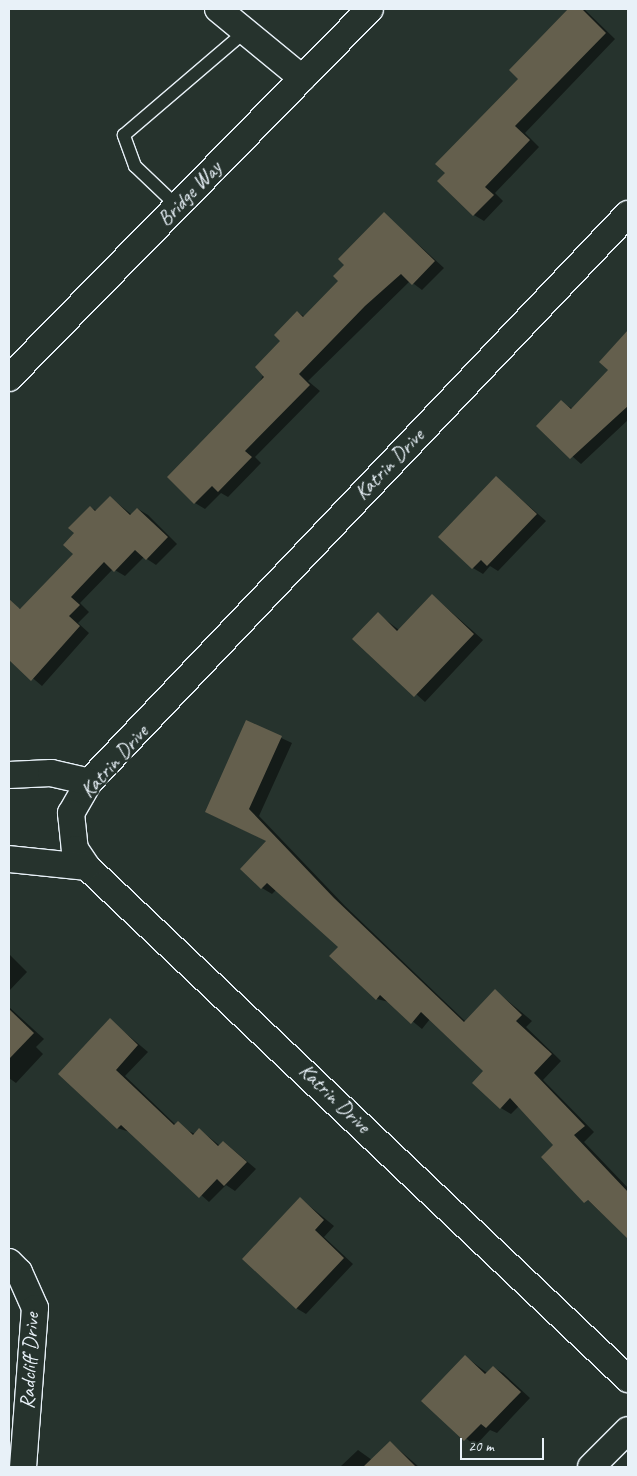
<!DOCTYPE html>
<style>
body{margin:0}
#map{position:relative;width:637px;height:1476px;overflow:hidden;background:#26332d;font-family:Caveat,sans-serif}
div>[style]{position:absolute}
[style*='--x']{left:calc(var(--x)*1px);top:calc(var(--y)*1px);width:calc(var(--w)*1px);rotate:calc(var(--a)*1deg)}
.shadow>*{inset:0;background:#0007}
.building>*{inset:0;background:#645f4d}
.roads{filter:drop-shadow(1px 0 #e8f1f8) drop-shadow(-1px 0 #e8f1f8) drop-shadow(0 1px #e8f1f8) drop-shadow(0 -1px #e8f1f8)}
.lane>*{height:12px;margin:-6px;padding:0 6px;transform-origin:6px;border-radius:6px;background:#26332d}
.street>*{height:26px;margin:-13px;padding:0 13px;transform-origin:13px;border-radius:13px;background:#26332d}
span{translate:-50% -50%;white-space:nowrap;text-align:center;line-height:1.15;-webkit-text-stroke:5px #26332d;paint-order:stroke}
.street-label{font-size:21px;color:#e8f1f8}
.frame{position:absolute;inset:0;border:10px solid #e8f1f8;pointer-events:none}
.scale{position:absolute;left:460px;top:1438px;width:84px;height:22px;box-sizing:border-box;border:2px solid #e8f1f8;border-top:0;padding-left:6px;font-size:15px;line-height:18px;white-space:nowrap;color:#e8f1f8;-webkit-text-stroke:4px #26332d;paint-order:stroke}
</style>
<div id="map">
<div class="shadow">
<i style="clip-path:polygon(569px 9px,584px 9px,615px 39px,525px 133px,539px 147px,495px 193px,503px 201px,484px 221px,474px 215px,520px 79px,511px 70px)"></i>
<i style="clip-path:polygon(384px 213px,444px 268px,422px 290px,410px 281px,308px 381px,320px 391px,255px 457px,261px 463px,228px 497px,221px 493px,205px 509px,195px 503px,297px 312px,305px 317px,340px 281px)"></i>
<i style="clip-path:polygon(623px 338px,628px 341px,628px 420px,581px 464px,538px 426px,561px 402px,573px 409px,609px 370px)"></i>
<i style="clip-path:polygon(497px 478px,546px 521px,498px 571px,490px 566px,483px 574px,473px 568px)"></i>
<i style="clip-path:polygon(110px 497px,132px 515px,138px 509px,148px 515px,177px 544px,156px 565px,144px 557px,125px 576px,113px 569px,80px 603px,89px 612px,78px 623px,89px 633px,42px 686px,9px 658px,9px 606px,22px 609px,74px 554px,76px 533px,90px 507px,97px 511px)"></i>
<i style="clip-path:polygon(432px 595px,483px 640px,425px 702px,354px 639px,378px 614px,399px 630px)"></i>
<i style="clip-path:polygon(247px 722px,292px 743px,259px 816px,345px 906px,466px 1022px,496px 991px,532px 1021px,526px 1027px,561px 1061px,543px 1080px,594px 1132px,584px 1142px,628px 1188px,628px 1238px,542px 1157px,555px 1145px,519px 1106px,511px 1114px,501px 1108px,485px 1071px,430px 1019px,422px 1029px,389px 1002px,377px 999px,340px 946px,276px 890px,272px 894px,262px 888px,241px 869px,267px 841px,206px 812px)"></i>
<i style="clip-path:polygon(9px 954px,27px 972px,9px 991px)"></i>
<i style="clip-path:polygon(9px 1007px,44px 1039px,36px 1047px,43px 1054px,16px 1083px,9px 1078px)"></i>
<i style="clip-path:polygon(110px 1020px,148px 1052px,125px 1076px,176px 1125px,195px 1134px,199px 1129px,220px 1146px,224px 1142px,256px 1169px,235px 1191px,226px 1185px,209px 1202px,130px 1132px,117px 1128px)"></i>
<i style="clip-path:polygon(301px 1199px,334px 1226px,324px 1237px,353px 1264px,306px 1314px,296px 1308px)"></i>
<i style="clip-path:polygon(465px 1356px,487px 1373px,493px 1367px,503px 1373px,530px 1398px,497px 1433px,490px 1430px,475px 1446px,423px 1401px)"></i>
<i style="clip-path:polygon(390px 1442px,419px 1467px,340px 1467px,358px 1450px,372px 1460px)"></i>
</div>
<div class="building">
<i style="clip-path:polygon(568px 9px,582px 9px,606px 33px,515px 126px,530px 140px,485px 187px,494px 195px,473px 216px,437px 181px,445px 173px,435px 164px,518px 79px,509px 70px)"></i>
<i style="clip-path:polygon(384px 212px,435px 261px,412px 285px,401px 274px,365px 306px,299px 374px,310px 385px,245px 451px,252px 457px,218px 492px,212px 486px,194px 504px,167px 477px,264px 377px,255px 367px,280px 341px,274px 335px,297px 311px,303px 317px,338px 281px,333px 276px,344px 265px,338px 259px)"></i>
<i style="clip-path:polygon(628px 330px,628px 406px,570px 459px,536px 426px,561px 400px,571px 409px,608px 370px,599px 362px)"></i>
<i style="clip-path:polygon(496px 476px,537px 514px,487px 566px,481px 560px,472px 569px,438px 537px)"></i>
<i style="clip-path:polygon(110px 496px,130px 515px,137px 508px,168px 537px,146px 560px,135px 550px,114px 572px,104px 562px,71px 597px,80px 605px,69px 616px,80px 626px,31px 681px,9px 660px,9px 599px,20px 609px,73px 554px,63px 545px,74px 533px,68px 528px,90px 506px,95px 511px)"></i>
<i style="clip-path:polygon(432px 594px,474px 634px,414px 697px,352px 639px,378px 612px,397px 631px)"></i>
<i style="clip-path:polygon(246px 720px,282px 736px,249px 809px,334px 898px,464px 1022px,495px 989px,522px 1015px,516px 1021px,552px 1054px,534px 1073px,585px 1126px,574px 1135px,628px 1192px,628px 1239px,588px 1200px,584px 1203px,541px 1157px,553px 1145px,510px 1098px,500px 1109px,472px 1083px,483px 1071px,421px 1012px,411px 1024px,380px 995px,376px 1000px,329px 956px,338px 947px,267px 883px,261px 889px,240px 869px,266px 841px,205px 812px)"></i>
<i style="clip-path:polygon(9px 1009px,34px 1033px,9px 1059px)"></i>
<i style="clip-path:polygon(110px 1018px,138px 1045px,116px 1070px,174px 1125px,178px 1121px,193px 1135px,199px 1128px,218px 1146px,223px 1141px,247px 1162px,224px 1186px,217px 1179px,199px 1198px,121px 1125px,117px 1129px,58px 1074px)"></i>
<i style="clip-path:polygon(300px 1197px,324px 1220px,315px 1230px,344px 1258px,296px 1309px,242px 1259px)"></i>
<i style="clip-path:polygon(465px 1355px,485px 1374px,493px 1366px,521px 1392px,486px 1428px,481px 1424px,464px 1441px,421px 1401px)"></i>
<i style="clip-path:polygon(390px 1441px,416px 1467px,363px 1467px)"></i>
</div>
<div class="roads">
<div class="lane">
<i style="--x:177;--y:206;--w:58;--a:-136.4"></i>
<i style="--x:135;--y:166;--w:33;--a:-110"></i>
<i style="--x:124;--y:135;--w:162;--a:-40.5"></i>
</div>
<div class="street">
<i style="--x:218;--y:9;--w:109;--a:39.4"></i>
<i style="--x:628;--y:214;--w:783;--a:133.5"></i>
<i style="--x:89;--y:782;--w:36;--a:120"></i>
<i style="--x:71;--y:813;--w:36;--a:84"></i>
<i style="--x:75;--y:849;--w:22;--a:56"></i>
<i style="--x:87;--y:867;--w:745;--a:43.42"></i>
<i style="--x:9;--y:378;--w:516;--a:-45.63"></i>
<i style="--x:9;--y:775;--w:42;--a:-2.7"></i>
<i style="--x:51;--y:773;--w:39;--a:13"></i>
<i style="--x:9;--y:859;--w:78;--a:5.9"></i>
<i style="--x:9;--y:1262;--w:14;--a:45"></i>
<i style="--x:19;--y:1272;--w:39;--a:66"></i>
<i style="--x:35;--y:1308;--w:159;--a:94.3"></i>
<i style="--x:591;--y:1467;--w:52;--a:-45"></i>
</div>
</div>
<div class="street-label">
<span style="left:189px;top:193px;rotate:-46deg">Bridge Way</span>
<span style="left:389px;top:464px;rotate:-46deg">Katrin Drive</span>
<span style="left:114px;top:761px;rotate:-48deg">Katrin Drive</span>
<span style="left:335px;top:1098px;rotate:44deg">Katrin Drive</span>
<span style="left:29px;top:1361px;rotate:-87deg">Radcliff Drive</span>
</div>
<div class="frame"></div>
<div class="scale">20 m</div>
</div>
